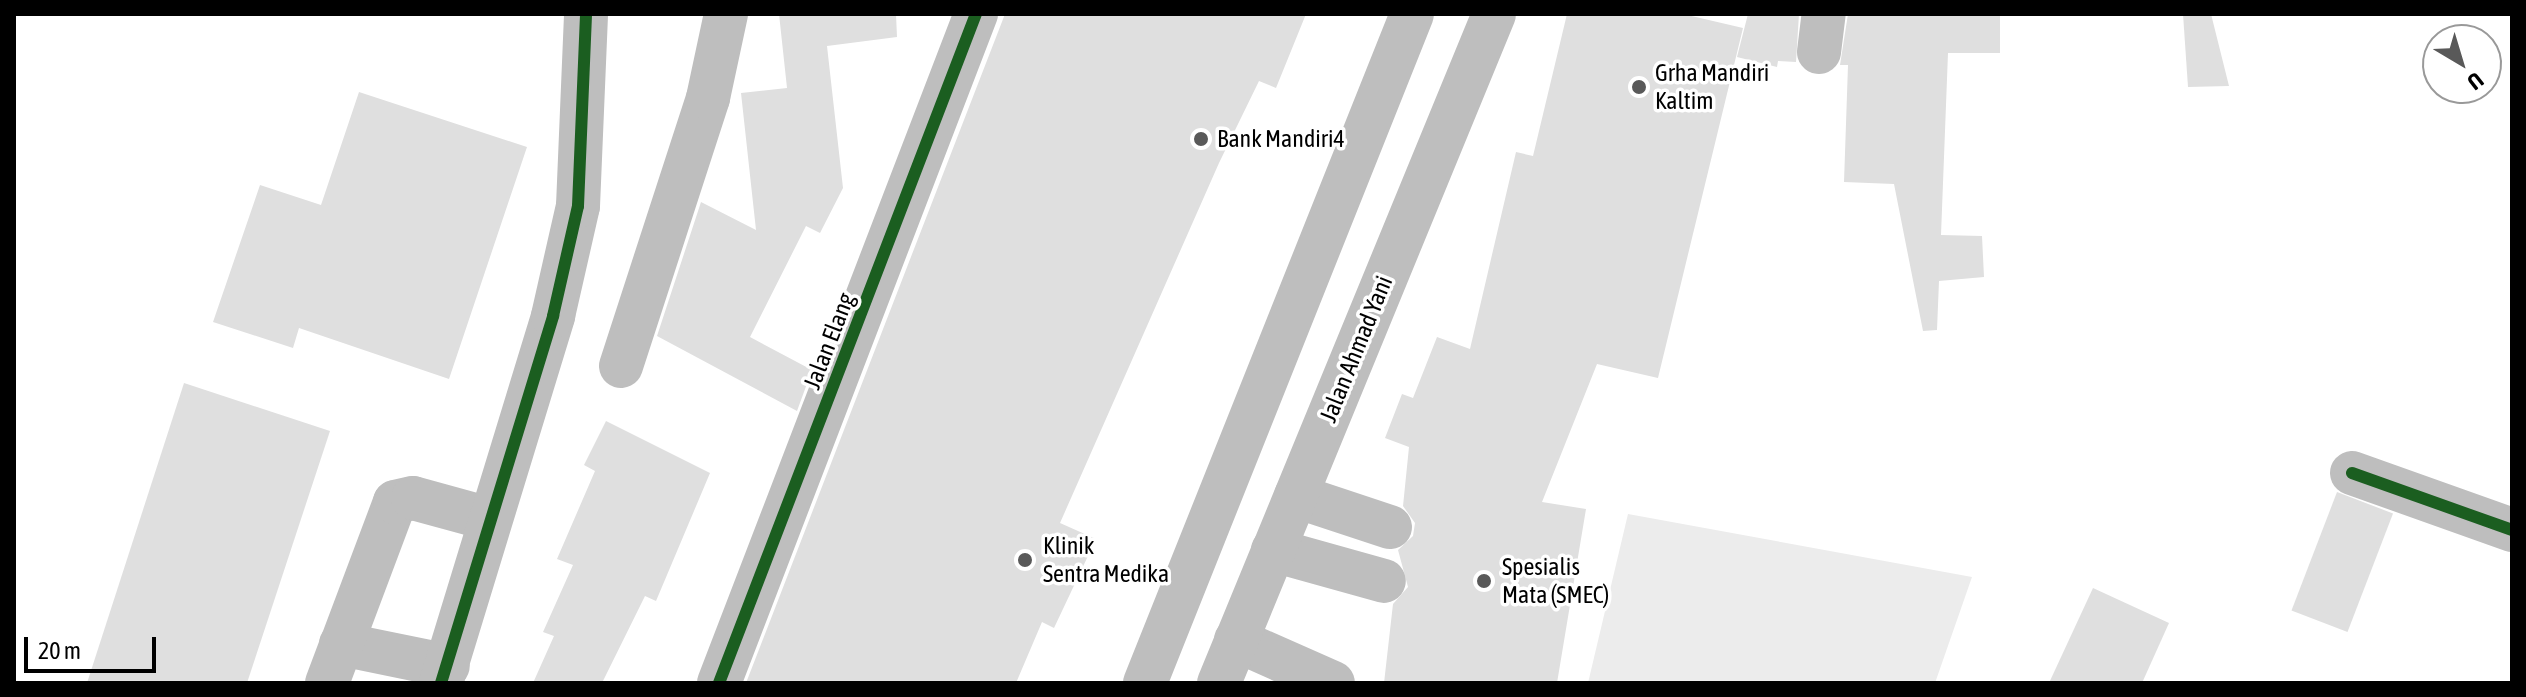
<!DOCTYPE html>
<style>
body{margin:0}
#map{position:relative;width:2526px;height:697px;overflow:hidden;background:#fff;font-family:"Asap Condensed",sans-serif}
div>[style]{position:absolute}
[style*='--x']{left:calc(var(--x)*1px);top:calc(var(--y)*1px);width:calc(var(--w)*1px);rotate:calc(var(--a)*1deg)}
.green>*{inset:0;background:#ececec}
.building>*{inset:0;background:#dfdfdf;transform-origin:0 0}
.minor>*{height:44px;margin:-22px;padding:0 22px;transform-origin:22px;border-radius:22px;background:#bebebe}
.major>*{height:44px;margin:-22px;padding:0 22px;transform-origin:22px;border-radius:22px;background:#bebebe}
.cycleway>*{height:12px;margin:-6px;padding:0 6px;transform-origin:6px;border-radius:6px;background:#1b5e20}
.dots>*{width:22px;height:22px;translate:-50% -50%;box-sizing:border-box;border:4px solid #fff;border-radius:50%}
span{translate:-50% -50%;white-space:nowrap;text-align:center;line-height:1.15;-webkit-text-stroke:7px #fff;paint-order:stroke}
.poi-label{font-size:24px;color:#000}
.left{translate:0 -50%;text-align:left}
.street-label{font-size:24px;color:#000}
.frame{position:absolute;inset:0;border:16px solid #000;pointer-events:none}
.north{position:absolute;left:2422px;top:24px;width:80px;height:80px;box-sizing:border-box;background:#fff;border:2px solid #999;border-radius:50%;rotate:142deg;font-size:22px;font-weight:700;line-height:32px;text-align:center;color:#000}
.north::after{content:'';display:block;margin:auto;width:28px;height:36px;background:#595959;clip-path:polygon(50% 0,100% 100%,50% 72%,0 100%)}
.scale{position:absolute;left:24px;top:637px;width:132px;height:36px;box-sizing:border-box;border:4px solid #000;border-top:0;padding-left:10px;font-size:24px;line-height:28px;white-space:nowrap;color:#000;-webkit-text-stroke:6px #fff;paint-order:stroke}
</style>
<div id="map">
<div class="green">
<i style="clip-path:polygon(1628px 514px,1972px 577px,1935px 683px,1588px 683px)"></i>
</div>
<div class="building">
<i style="clip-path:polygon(779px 14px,896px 14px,897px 37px,827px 46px,843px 188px,820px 233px,806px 226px,750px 337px,812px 370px,797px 411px,657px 336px,701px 202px,756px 230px,741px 93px,787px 88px)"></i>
<i style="clip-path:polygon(1005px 14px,1306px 14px,1276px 88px,1259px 81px,1219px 163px,1060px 523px,1096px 539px,1054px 628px,1042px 622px,1016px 683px,746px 683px)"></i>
<i style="clip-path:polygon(1567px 14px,1683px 14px,1743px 28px,1658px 378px,1597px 364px,1542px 502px,1586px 509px,1557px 683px,1384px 683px,1393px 604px,1408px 587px,1398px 550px,1413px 536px,1415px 523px,1403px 506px,1409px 447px,1385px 438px,1402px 394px,1413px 398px,1437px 337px,1470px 349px,1516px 152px,1533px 156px)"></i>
<i style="clip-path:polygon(1748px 14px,1799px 14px,1796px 62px,1778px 61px,1777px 67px,1737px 57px)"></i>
<i style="clip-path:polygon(1848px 14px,2000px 14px,2000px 53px,1948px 53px,1941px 235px,1982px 236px,1984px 277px,1939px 281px,1937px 330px,1923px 331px,1894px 184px,1844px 182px,1848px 65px,1840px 65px)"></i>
<i style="clip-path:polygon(2183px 14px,2211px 14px,2229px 86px,2188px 87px)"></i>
<i style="clip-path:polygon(359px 92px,527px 147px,449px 379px,299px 328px,293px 348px,213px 322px,260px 185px,321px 205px)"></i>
<i style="clip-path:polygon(184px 383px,330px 431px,247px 683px,87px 683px)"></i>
<i style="clip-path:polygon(606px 421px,710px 473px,656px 601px,645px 596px,602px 683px,533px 683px,554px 636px,543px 632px,573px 565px,557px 559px,595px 471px,584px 465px)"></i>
<i style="left:2337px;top:492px;width:60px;height:127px;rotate:21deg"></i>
<i style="clip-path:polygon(2093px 588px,2169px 623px,2142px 683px,2049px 683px)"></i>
</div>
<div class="minor">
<i style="--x:1819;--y:52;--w:38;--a:-83"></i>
<i style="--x:621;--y:366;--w:282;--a:-72"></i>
<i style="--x:708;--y:98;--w:86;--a:-77.9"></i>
<i style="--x:2352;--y:473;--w:170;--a:19.6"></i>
<i style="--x:1296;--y:496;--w:99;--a:18.3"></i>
<i style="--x:1273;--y:550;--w:115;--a:15.6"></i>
<i style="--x:1236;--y:640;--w:106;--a:23.9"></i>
<i style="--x:341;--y:644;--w:109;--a:11.6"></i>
<i style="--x:327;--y:683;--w:193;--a:-69.4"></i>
<i style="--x:395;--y:502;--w:18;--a:-13"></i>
<i style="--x:413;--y:498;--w:80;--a:15.3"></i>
<i style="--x:441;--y:683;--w:384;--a:-73"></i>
<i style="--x:553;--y:316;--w:113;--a:-77.2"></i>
<i style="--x:578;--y:206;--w:192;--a:-87.6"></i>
<i style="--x:719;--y:683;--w:717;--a:-68.99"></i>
</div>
<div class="major">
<i style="--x:1145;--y:683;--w:720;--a:-68.24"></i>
<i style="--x:1219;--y:683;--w:723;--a:-67.65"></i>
</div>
<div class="cycleway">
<i style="--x:2352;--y:473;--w:170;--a:19.6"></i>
<i style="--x:441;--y:683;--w:384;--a:-73"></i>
<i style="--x:553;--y:316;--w:113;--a:-77.2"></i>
<i style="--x:578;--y:206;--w:192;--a:-87.6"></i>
<i style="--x:719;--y:683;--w:717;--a:-68.99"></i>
</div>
<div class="dots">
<i style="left:1639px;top:87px;background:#595959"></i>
<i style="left:1201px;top:139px;background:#595959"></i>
<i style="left:1025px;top:560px;background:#595959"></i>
<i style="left:1484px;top:581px;background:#595959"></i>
</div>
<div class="poi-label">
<span class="left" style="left:1655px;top:87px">Grha Mandiri<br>Kaltim</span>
<span class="left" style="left:1217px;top:139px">Bank Mandiri4</span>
<span class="left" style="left:1043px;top:560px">Klinik<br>Sentra Medika</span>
<span class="left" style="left:1502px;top:581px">Spesialis<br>Mata (SMEC)</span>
</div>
<div class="street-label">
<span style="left:829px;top:341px;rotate:-69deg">Jalan Elang</span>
<span style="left:1356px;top:349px;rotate:-68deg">Jalan Ahmad Yani</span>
</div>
<div class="frame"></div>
<div class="north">U</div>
<div class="scale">20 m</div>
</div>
